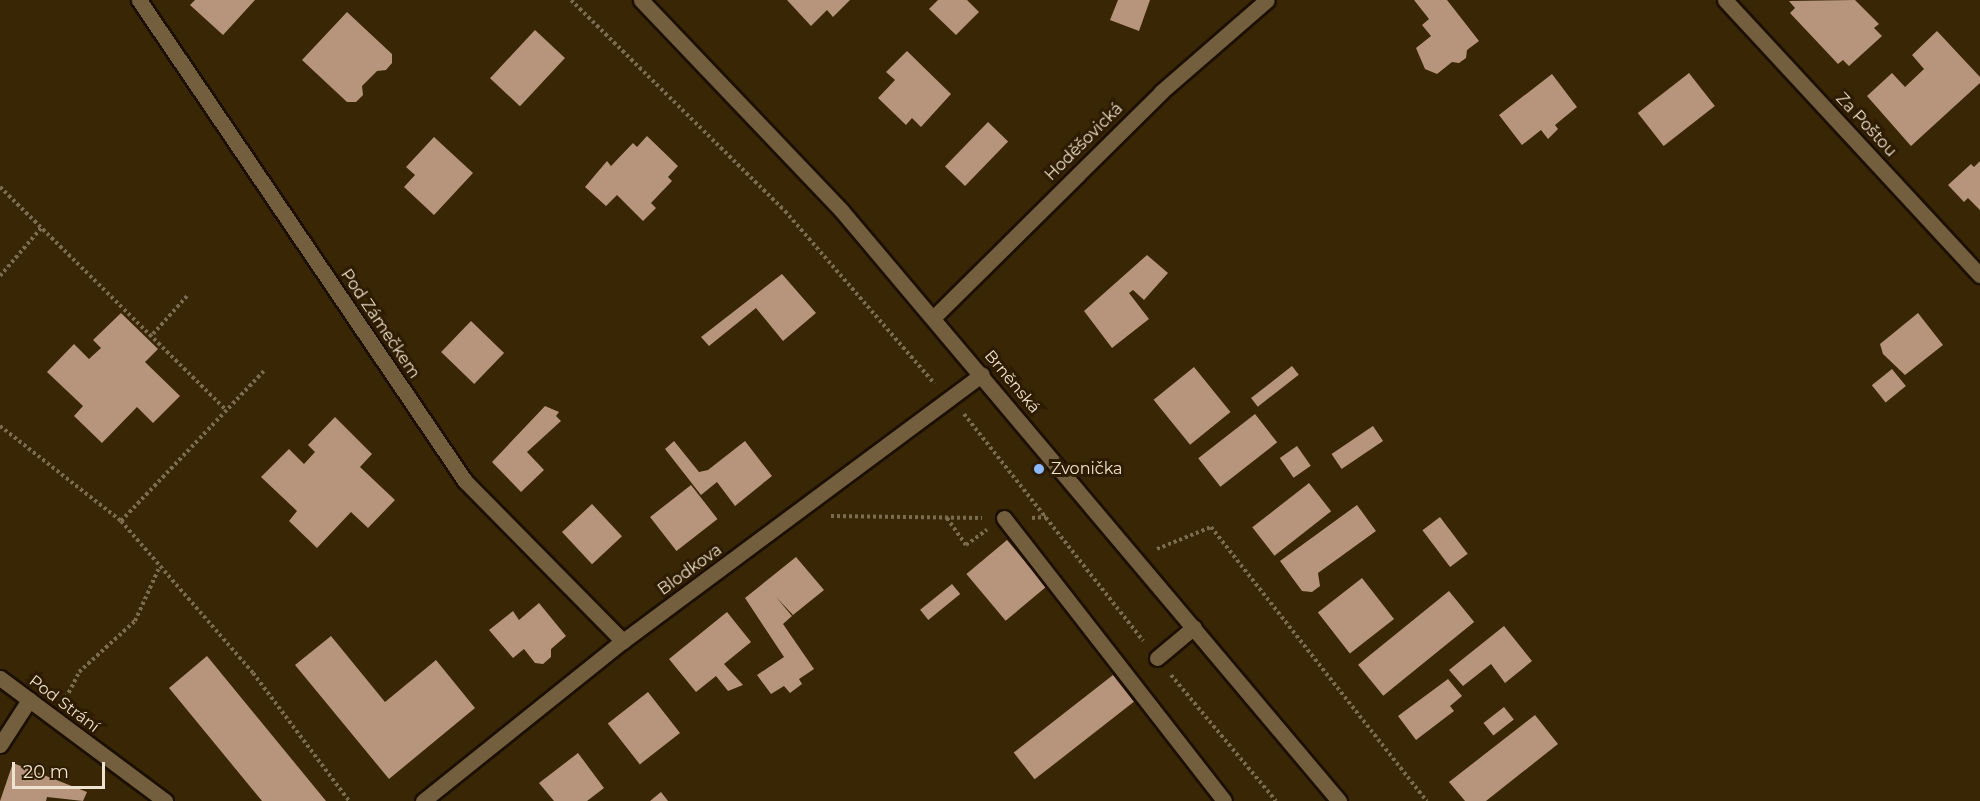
<!DOCTYPE html>
<meta charset="utf-8">
<style>
body{margin:0}
#map{position:relative;width:1980px;height:801px;overflow:hidden;background:#382605;font-family:Montserrat,sans-serif}
div>[style]{position:absolute}
[style*='--x']{left:calc(var(--x)*1px);top:calc(var(--y)*1px);width:calc(var(--w)*1px);rotate:calc(var(--a)*1deg)}
.building>*{inset:0;background:#b7957c;transform-origin:0 0}
.path>*{height:4px;margin-top:-2px;transform-origin:0;background:repeating-linear-gradient(90deg,#7b6c50 0 3px,transparent 0 6px)}
.roads{filter:drop-shadow(2px 0 #1c0f00) drop-shadow(-2px 0 #1c0f00) drop-shadow(0 2px #1c0f00) drop-shadow(0 -2px #1c0f00)}
.lane>*{height:15px;margin:-7.5px;padding:0 7.5px;transform-origin:7.5px;border-radius:7.5px;background:#735f3e}
.street>*{height:15px;margin:-7.5px;padding:0 7.5px;transform-origin:7.5px;border-radius:7.5px;background:#735f3e}
.dots>*{width:16px;height:16px;translate:-50% -50%;box-sizing:border-box;border:3px solid #2e1c00;border-radius:50%}
span{translate:-50% -50%;white-space:nowrap;text-align:center;line-height:1.15;-webkit-text-stroke:6px #2e1c00;paint-order:stroke}
.street-label{font-size:16px;color:#eee2d0}
.poi-label{font-size:16px;color:#eee2d0}
.left{translate:0 -50%;text-align:left}
.scale{position:absolute;left:12px;top:762px;width:93px;height:27px;box-sizing:border-box;border:3px solid #eee2d0;border-top:0;padding-left:8px;font-size:18px;line-height:21px;white-space:nowrap;color:#eee2d0;-webkit-text-stroke:4px #2e1c00;paint-order:stroke}
</style>
<div id="map">
<div class="building">
<i style="clip-path:polygon(195px 0,255px 0,223px 35px,190px 5px)"></i>
<i style="clip-path:polygon(787px 0,850px 0,833px 17px,827px 10px,811px 26px)"></i>
<i style="clip-path:polygon(938px 0,967px 0,979px 12px,956px 35px,929px 9px)"></i>
<i style="clip-path:polygon(1118px 0,1150px 0,1139px 31px,1110px 20px)"></i>
<i style="clip-path:polygon(1414px 0,1447px 0,1479px 41px,1467px 50px,1466px 58px,1459px 63px,1452px 62px,1437px 74px,1425px 69px,1416px 48px,1431px 36px,1422px 25px,1429px 19px)"></i>
<i style="clip-path:polygon(1855px 0,1879px 24px,1874px 28px,1882px 36px,1849px 66px,1843px 60px,1838px 64px,1790px 13px,1795px 8px,1789px 1px)"></i>
<i style="clip-path:polygon(347px 12px,392px 54px,392px 63px,386px 70px,377px 71px,362px 86px,363px 95px,356px 102px,347px 102px,302px 60px)"></i>
<i style="left:535px;top:30px;width:41px;height:66px;rotate:43deg"></i>
<i style="clip-path:polygon(1937px 31px,1980px 77px,1980px 83px,1911px 146px,1867px 96px,1892px 73px,1905px 87px,1924px 69px,1912px 55px)"></i>
<i style="clip-path:polygon(907px 51px,951px 94px,921px 127px,912px 118px,906px 125px,878px 98px,895px 80px,886px 72px)"></i>
<i style="left:1689px;top:73px;width:42px;height:65px;rotate:52deg"></i>
<i style="clip-path:polygon(1552px 74px,1577px 107px,1555px 125px,1558px 129px,1548px 139px,1541px 130px,1522px 145px,1499px 115px)"></i>
<i style="left:988px;top:122px;width:28px;height:62px;rotate:44deg"></i>
<i style="clip-path:polygon(647px 136px,678px 166px,668px 177px,672px 181px,651px 203px,656px 208px,643px 221px,617px 195px,606px 206px,585px 187px,607px 161px,611px 166px,633px 143px,637px 147px)"></i>
<i style="clip-path:polygon(434px 137px,473px 173px,434px 215px,404px 187px,415px 175px,406px 167px)"></i>
<i style="clip-path:polygon(1980px 161px,1980px 210px,1968px 198px,1964px 202px,1948px 185px,1971px 164px,1974px 167px)"></i>
<i style="clip-path:polygon(1147px 255px,1168px 273px,1144px 300px,1133px 290px,1129px 293px,1149px 319px,1112px 348px,1084px 311px)"></i>
<i style="clip-path:polygon(782px 274px,816px 313px,783px 341px,756px 308px,709px 346px,701px 337px)"></i>
<i style="clip-path:polygon(121px 313px,158px 349px,145px 362px,180px 396px,153px 423px,137px 407px,102px 443px,74px 416px,83px 406px,47px 372px,74px 344px,89px 359px,101px 348px,93px 340px)"></i>
<i style="clip-path:polygon(1918px 313px,1943px 345px,1905px 375px,1883px 354px,1880px 344px)"></i>
<i style="left:471px;top:321px;width:46px;height:43px;rotate:44deg"></i>
<i style="left:1292px;top:366px;width:11px;height:52px;rotate:52deg"></i>
<i style="left:1194px;top:367px;width:58px;height:52px;rotate:51deg"></i>
<i style="left:1892px;top:369px;width:22px;height:26px;rotate:51deg"></i>
<i style="clip-path:polygon(545px 406px,559px 412px,556px 416px,561px 421px,527px 452px,544px 470px,521px 492px,492px 462px)"></i>
<i style="left:1255px;top:414px;width:36px;height:72px;rotate:52deg"></i>
<i style="clip-path:polygon(335px 417px,372px 454px,360px 467px,395px 500px,368px 528px,351px 512px,317px 548px,289px 521px,297px 511px,261px 477px,289px 449px,304px 464px,315px 452px,308px 445px)"></i>
<i style="left:1373px;top:426px;width:18px;height:50px;rotate:56deg"></i>
<i style="clip-path:polygon(674px 441px,699px 472px,708px 470px,745px 441px,772px 476px,735px 506px,717px 482px,701px 495px,665px 449px)"></i>
<i style="left:1297px;top:446px;width:24px;height:21px;rotate:55deg"></i>
<i style="left:1309px;top:483px;width:36px;height:72px;rotate:52deg"></i>
<i style="left:691px;top:485px;width:43px;height:52px;rotate:52deg"></i>
<i style="left:592px;top:504px;width:44px;height:41px;rotate:47deg"></i>
<i style="clip-path:polygon(1357px 505px,1376px 531px,1318px 573px,1320px 586px,1312px 592px,1302px 591px,1280px 561px)"></i>
<i style="left:1440px;top:517px;width:46px;height:22px;rotate:53deg"></i>
<i style="left:1007px;top:540px;width:61px;height:53px;rotate:50deg"></i>
<i style="clip-path:polygon(796px 557px,824px 590px,793px 615px,776px 597px,792px 616px,783px 624px,814px 669px,799px 679px,802px 684px,790px 693px,784px 686px,771px 694px,757px 675px,784px 657px,745px 598px)"></i>
<i style="left:1362px;top:578px;width:52px;height:56px;rotate:52deg"></i>
<i style="left:952px;top:584px;width:13px;height:41px;rotate:51deg"></i>
<i style="left:1449px;top:591px;width:40px;height:117px;rotate:51deg"></i>
<i style="clip-path:polygon(539px 603px,566px 636px,551px 649px,551px 657px,543px 664px,535px 663px,524px 649px,513px 658px,489px 630px,513px 611px,519px 620px)"></i>
<i style="clip-path:polygon(727px 612px,751px 642px,724px 664px,743px 685px,728px 691px,716px 676px,696px 692px,669px 659px)"></i>
<i style="clip-path:polygon(1504px 626px,1532px 661px,1505px 683px,1491px 664px,1463px 686px,1449px 670px)"></i>
<i style="clip-path:polygon(331px 636px,385px 702px,436px 660px,475px 708px,389px 779px,295px 665px)"></i>
<i style="clip-path:polygon(207px 656px,326px 801px,262px 801px,169px 688px)"></i>
<i style="left:1113px;top:675px;width:34px;height:126px;rotate:52deg"></i>
<i style="clip-path:polygon(1448px 679px,1462px 696px,1450px 706px,1454px 711px,1416px 740px,1398px 716px)"></i>
<i style="left:648px;top:692px;width:52px;height:51px;rotate:52deg"></i>
<i style="left:1504px;top:707px;width:16px;height:26px;rotate:52deg"></i>
<i style="clip-path:polygon(1535px 715px,1558px 744px,1486px 801px,1465px 801px,1449px 782px)"></i>
<i style="clip-path:polygon(578px 753px,604px 788px,587px 801px,554px 801px,539px 783px)"></i>
<i style="clip-path:polygon(13px 763px,87px 792px,83px 801px,47px 797px,46px 801px,0 801px)"></i>
<i style="clip-path:polygon(661px 792px,668px 801px,650px 801px)"></i>
</div>
<div class="path">
<i style="--x:571;--y:0;--w:301;--a:44.6"></i>
<i style="--x:785;--y:211;--w:228;--a:49.1"></i>
<i style="--x:0;--y:187;--w:317;--a:44.6"></i>
<i style="--x:0;--y:276;--w:65;--a:-49.4"></i>
<i style="--x:153;--y:334;--w:51;--a:-48.2"></i>
<i style="--x:964;--y:414;--w:289;--a:51.7"></i>
<i style="--x:0;--y:426;--w:154;--a:38.1"></i>
<i style="--x:121;--y:521;--w:201;--a:49"></i>
<i style="--x:253;--y:673;--w:160;--a:53.1"></i>
<i style="--x:831;--y:516;--w:151;--a:0.8"></i>
<i style="--x:947;--y:518;--w:33;--a:55"></i>
<i style="--x:966;--y:545;--w:26;--a:-36"></i>
<i style="--x:1032;--y:518;--w:14;--a:-4"></i>
<i style="--x:121;--y:521;--w:207;--a:-46.4"></i>
<i style="--x:1157;--y:549;--w:58;--a:-22.2"></i>
<i style="--x:1211;--y:527;--w:349;--a:51.8"></i>
<i style="--x:1171;--y:675;--w:164;--a:50.2"></i>
<i style="--x:66;--y:698;--w:29;--a:-63"></i>
<i style="--x:79;--y:672;--w:76;--a:-42.3"></i>
<i style="--x:135;--y:621;--w:60;--a:-65.6"></i>
</div>
<div class="roads">
<div class="lane">
<i style="--x:1004;--y:518;--w:358;--a:52.1"></i>
<i style="--x:1157;--y:658;--w:48;--a:-40"></i>
<i style="--x:0;--y:745;--w:54;--a:-57.2"></i>
</div>
<div class="street">
<i style="--x:139;--y:0;--w:581;--a:55.87"></i>
<i style="--x:465;--y:481;--w:225;--a:45.4"></i>
<i style="--x:641;--y:0;--w:290;--a:46.4"></i>
<i style="--x:841;--y:210;--w:773;--a:49.88"></i>
<i style="--x:1725;--y:0;--w:375;--a:47.2"></i>
<i style="--x:933;--y:318;--w:321;--a:-44.7"></i>
<i style="--x:1161;--y:92;--w:140;--a:-41"></i>
<i style="--x:0;--y:678;--w:206;--a:36.7"></i>
<i style="--x:423;--y:801;--w:256;--a:-38.7"></i>
<i style="--x:623;--y:641;--w:447;--a:-36.6"></i>
</div>
</div>
<div class="dots">
<i style="left:1039px;top:469px;background:#8cb9fc"></i>
</div>
<div class="street-label">
<span style="left:1866px;top:125px;rotate:47deg">Za Poštou</span>
<span style="left:1084px;top:142px;rotate:-45deg">Hoděšovická</span>
<span style="left:380px;top:324px;rotate:56deg">Pod Zámečkem</span>
<span style="left:1012px;top:382px;rotate:50deg">Brněnská</span>
<span style="left:690px;top:570px;rotate:-36deg">Blodkova</span>
<span style="left:64px;top:704px;rotate:37deg">Pod Strání</span>
</div>
<div class="poi-label">
<span class="left" style="left:1051px;top:469px">Zvonička</span>
</div>
<div class="scale">20 m</div>
</div>
